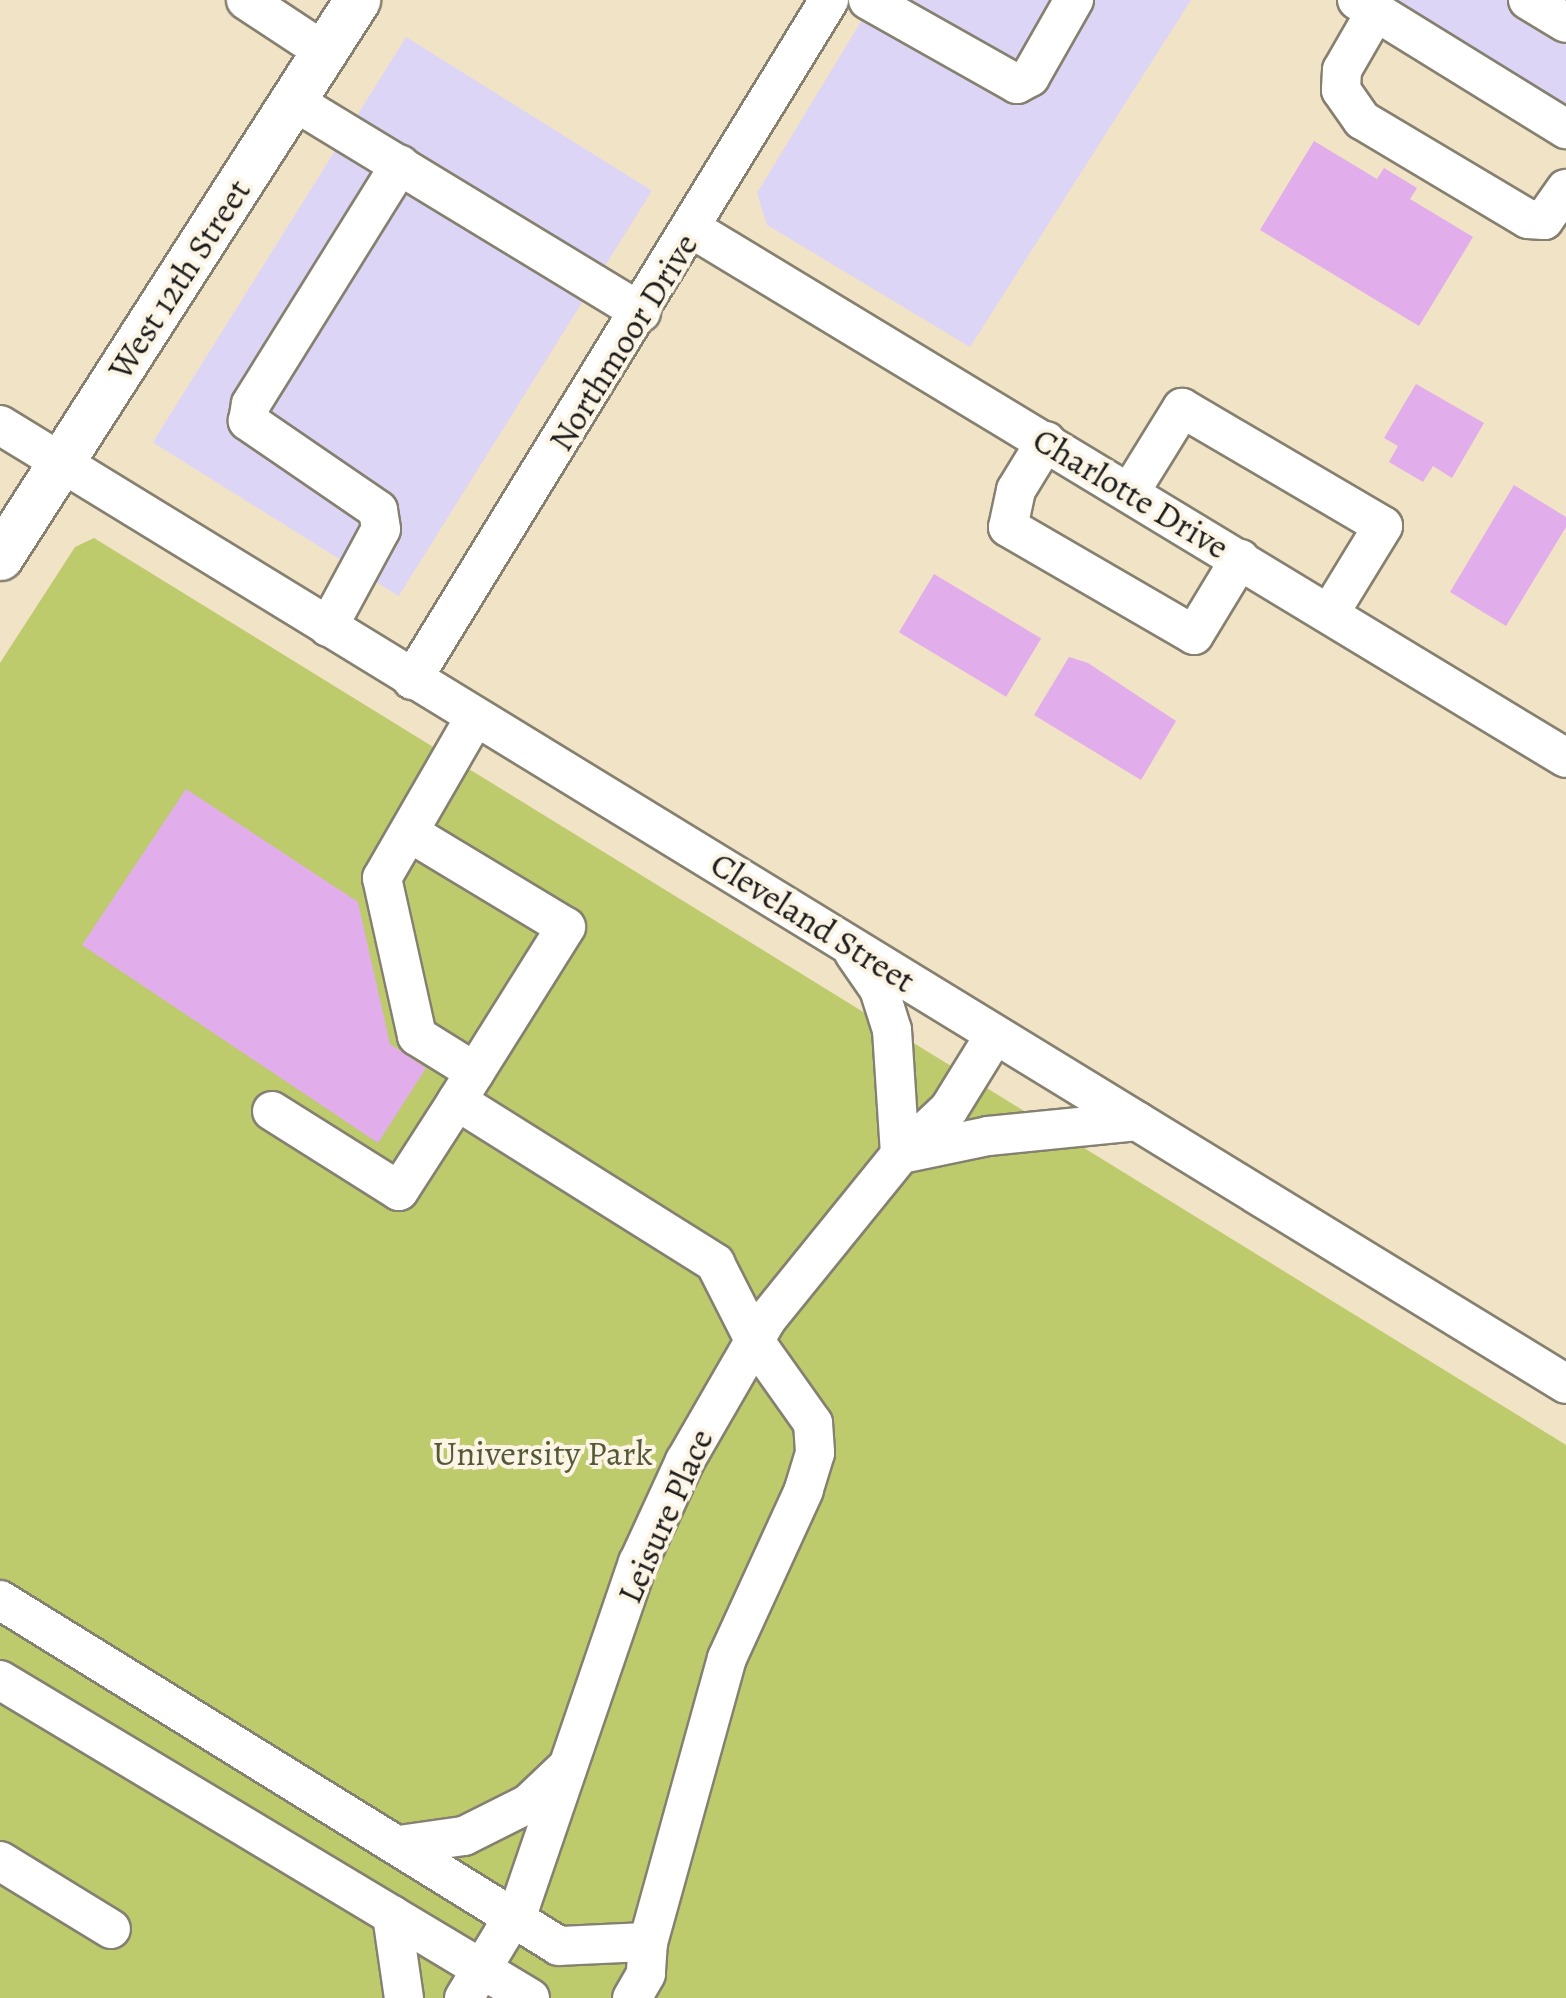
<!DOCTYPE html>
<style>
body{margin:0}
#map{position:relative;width:1566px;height:1998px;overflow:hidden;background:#f1e3c5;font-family:Alegreya,serif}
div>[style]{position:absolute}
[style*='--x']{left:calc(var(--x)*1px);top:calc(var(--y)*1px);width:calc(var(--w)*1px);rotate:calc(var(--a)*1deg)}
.built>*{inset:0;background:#ddd5f6;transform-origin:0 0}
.green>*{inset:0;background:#bdcb6d}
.building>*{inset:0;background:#e1adeb;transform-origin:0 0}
.roads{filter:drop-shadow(2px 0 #868070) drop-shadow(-2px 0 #868070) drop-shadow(0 2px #868070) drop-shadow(0 -2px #868070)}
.minor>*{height:38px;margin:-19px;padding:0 19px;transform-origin:19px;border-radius:19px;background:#fff}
.major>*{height:45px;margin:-22.5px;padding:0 22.5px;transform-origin:22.5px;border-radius:22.5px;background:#fff}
span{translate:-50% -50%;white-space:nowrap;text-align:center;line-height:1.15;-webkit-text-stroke:8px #fcf5e5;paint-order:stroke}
.street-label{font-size:35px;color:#1c1c1c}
.park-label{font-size:35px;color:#545938}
</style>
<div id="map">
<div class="built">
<i style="clip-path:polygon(874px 0,1191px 0,970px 347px,767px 225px,757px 193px)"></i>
<i style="clip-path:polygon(1357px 0,1566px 0,1566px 129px)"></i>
<i style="left:406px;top:37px;width:290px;height:478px;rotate:32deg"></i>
</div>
<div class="green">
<i style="clip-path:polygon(94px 538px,1566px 1445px,1566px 1998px,0 1998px,0 663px,75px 547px)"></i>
</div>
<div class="building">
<i style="clip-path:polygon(1314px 141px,1377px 179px,1384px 168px,1417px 188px,1410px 199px,1473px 237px,1419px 326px,1260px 230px)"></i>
<i style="clip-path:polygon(1416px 384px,1484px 423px,1452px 478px,1433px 466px,1423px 482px,1389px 462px,1398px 446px,1384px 438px)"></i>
<i style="clip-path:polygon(1514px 485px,1566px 517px,1566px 527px,1506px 626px,1450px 592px)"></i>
<i style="left:934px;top:574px;width:125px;height:68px;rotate:31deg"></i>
<i style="clip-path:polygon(1069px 657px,1088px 663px,1176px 721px,1141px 780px,1034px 715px)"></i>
<i style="clip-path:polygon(186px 789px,358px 902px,390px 1044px,426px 1068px,378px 1143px,82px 945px)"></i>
</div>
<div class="roads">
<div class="minor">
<i style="--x:246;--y:0;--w:95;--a:33.4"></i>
<i style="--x:868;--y:0;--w:171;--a:29.4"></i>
<i style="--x:1017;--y:84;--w:15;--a:-28"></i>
<i style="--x:1030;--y:77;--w:89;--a:-60.3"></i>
<i style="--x:1357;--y:0;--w:246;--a:31.7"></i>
<i style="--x:1528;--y:0;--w:44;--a:31.2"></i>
<i style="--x:1376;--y:11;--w:68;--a:120"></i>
<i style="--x:1342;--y:70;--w:20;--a:93"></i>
<i style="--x:1341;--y:90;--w:37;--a:55"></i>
<i style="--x:1362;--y:120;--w:193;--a:30.8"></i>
<i style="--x:1528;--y:219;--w:16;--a:4"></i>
<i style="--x:1544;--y:220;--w:38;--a:-55"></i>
<i style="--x:295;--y:102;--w:405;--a:31.3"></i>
<i style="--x:694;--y:230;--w:1019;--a:31.2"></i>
<i style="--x:0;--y:425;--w:1836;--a:31.48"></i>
<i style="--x:1046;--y:441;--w:57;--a:121.5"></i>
<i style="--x:1016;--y:490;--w:38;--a:102"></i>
<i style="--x:1008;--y:527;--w:215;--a:30.1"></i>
<i style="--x:1194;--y:635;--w:89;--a:-58.8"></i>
<i style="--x:1130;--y:492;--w:99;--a:-58.2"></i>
<i style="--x:1182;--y:408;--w:233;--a:30.4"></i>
<i style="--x:1383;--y:526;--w:103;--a:121.5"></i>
<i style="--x:328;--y:627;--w:111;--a:-61.6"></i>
<i style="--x:381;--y:529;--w:19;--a:-99"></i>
<i style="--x:378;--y:510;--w:158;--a:-145.6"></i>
<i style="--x:248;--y:421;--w:17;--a:-80"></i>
<i style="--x:251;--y:404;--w:282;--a:-58.1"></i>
<i style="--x:412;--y:680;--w:798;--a:-58.48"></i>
<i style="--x:475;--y:717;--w:186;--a:120"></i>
<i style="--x:382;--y:878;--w:162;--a:77.5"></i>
<i style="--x:417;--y:1036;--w:68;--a:31.8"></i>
<i style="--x:475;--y:1072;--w:34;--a:122"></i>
<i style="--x:457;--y:1101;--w:305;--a:32.1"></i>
<i style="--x:715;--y:1263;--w:86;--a:63.1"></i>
<i style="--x:754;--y:1340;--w:102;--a:54.6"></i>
<i style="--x:813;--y:1423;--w:30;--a:86"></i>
<i style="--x:815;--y:1453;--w:39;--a:107"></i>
<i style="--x:804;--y:1490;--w:185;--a:114.6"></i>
<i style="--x:727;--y:1658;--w:295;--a:105.5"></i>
<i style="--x:648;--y:1942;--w:32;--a:94"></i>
<i style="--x:646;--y:1974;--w:28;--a:120"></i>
<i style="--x:410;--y:833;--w:182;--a:31.1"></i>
<i style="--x:566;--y:927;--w:171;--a:122.1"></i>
<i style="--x:854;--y:953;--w:44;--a:55.2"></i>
<i style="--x:879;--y:989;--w:43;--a:72.4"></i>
<i style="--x:892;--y:1030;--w:125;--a:86.3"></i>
<i style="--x:272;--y:1111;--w:150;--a:32.2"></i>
<i style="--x:399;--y:1191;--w:107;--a:-57.2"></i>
<i style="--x:902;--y:1154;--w:88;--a:-11.8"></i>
<i style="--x:988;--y:1136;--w:150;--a:-5.7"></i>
<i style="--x:0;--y:1600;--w:657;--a:31.76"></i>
<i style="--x:559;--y:1946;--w:89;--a:-2.6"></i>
<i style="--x:0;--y:1680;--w:618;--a:30.96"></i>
<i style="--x:399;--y:1845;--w:66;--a:-7.9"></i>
<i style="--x:464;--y:1836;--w:72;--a:-26.6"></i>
<i style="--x:528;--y:1804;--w:50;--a:-43.4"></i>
<i style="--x:0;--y:1861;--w:130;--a:31.5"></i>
<i style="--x:392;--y:1915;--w:84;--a:81.8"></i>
<i style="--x:464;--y:1998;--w:110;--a:-58.8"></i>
<i style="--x:521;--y:1904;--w:361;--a:-71.1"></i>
<i style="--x:638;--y:1563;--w:112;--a:-65.3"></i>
<i style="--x:685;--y:1461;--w:164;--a:-60"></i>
<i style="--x:767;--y:1319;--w:211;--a:-51"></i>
<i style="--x:900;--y:1155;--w:67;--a:-43.2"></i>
<i style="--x:949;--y:1109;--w:86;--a:-58.3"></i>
</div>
<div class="major">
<i style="--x:0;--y:557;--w:662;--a:-57.34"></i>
</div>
</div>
<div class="street-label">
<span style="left:179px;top:279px;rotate:-57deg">West 12th Street</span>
<span style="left:623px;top:342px;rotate:-58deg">Northmoor Drive</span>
<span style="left:1131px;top:493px;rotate:31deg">Charlotte Drive</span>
<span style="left:813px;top:922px;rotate:32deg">Cleveland Street</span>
<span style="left:665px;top:1516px;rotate:-66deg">Leisure Place</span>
</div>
<div class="park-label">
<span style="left:543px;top:1453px">University Park</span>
</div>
</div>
